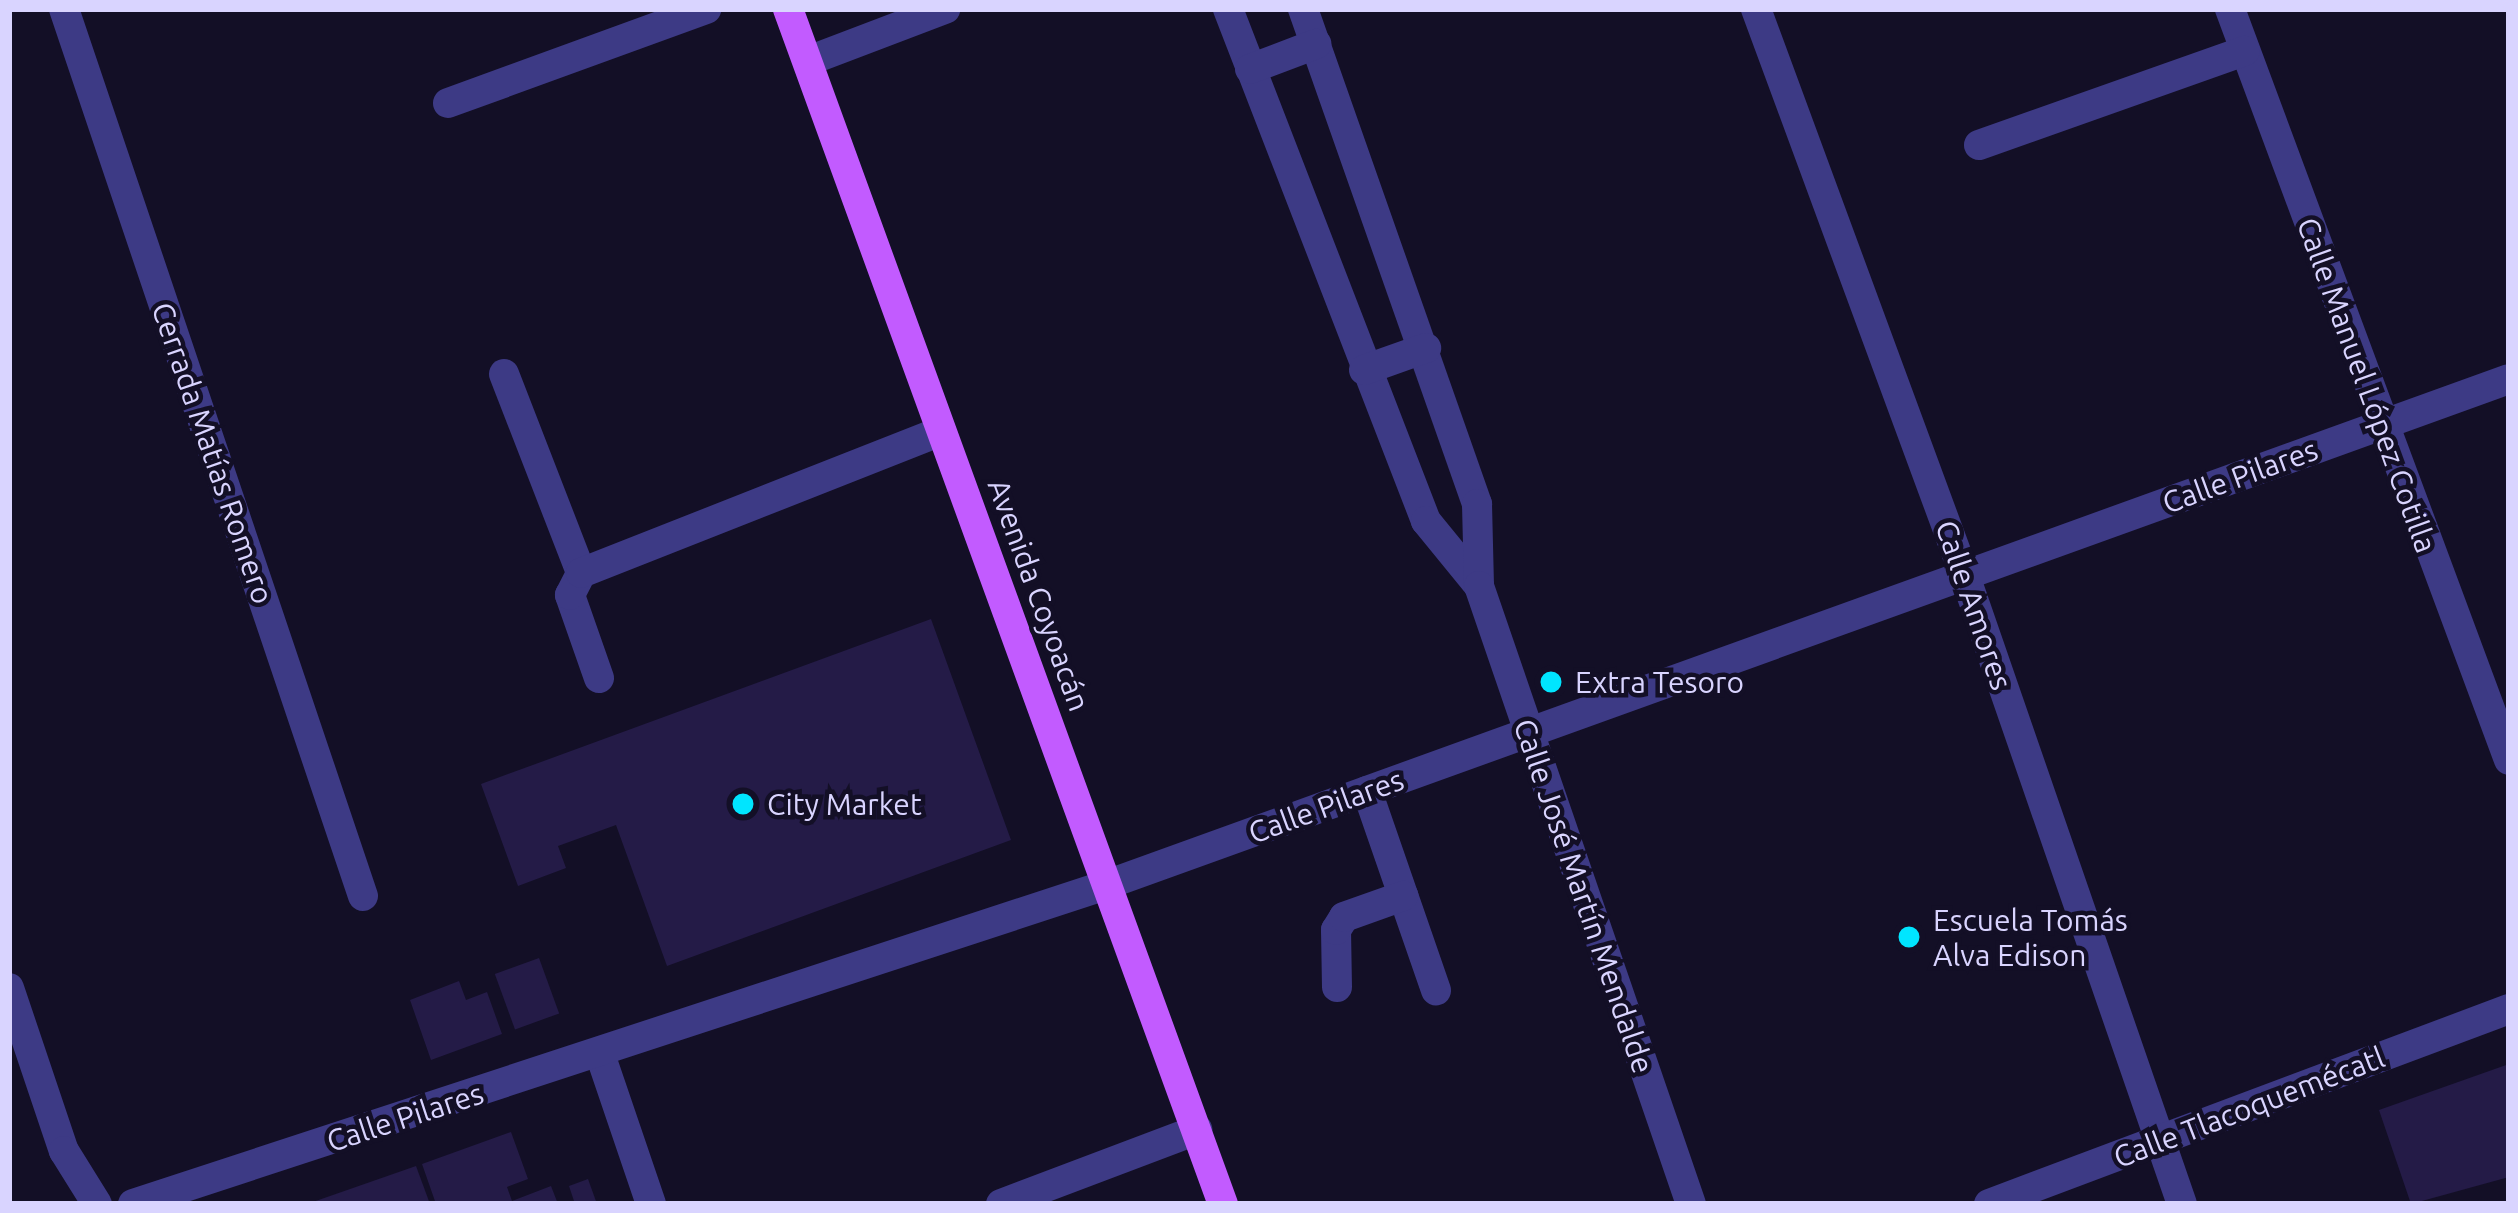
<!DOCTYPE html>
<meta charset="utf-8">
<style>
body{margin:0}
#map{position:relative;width:2518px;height:1213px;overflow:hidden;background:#130f26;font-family:Ubuntu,sans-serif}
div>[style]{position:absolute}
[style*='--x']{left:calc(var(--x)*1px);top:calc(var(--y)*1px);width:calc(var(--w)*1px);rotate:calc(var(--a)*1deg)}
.building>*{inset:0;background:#241b47;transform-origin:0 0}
.minor>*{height:30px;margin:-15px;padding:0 15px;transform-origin:15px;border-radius:15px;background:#3d3a85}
.major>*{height:30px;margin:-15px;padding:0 15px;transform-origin:15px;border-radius:15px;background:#c25bff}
.dots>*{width:33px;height:33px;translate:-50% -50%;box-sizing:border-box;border:6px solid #130f26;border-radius:50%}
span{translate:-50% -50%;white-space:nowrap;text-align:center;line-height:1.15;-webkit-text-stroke:9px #130f26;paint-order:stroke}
.street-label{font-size:30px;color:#d9d4ff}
.poi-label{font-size:30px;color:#d9d4ff}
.left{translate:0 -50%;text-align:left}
.frame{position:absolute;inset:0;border:12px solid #d9d4ff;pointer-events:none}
</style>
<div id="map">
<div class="building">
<i style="clip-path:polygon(931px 619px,1011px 840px,667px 966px,616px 825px,558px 846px,566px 868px,518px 886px,481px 784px)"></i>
<i style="left:539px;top:958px;width:59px;height:47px;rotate:70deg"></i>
<i style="clip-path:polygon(459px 981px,466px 1000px,487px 992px,502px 1034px,431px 1060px,410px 1000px)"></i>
<i style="clip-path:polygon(2509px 1064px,2509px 1177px,2411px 1204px,2379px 1110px)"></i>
<i style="clip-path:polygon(511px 1132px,528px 1179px,507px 1187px,512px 1201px,551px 1186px,558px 1204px,436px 1204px,422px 1164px)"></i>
<i style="clip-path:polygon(416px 1166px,430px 1204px,310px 1204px,310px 1203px)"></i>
<i style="clip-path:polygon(588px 1179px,597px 1204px,575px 1204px,569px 1186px)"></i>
</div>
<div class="minor">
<i style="--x:64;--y:9;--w:936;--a:71.37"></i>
<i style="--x:1228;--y:9;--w:549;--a:68.86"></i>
<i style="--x:1426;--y:521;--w:84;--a:50.8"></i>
<i style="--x:1303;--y:9;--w:525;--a:70.63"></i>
<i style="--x:1477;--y:504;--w:82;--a:88.6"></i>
<i style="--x:1479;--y:586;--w:653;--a:71.07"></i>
<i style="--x:1756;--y:9;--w:604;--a:69.77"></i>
<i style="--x:1965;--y:576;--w:664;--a:70.94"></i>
<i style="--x:2230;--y:9;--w:801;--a:69.62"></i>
<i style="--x:808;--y:61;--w:147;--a:-20.8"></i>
<i style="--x:1250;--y:69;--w:71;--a:-20.7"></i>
<i style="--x:448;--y:103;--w:275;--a:-20"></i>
<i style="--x:1979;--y:145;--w:282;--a:-19.5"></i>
<i style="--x:1364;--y:370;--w:66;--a:-19.5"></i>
<i style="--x:504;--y:374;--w:213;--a:68.8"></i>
<i style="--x:599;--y:678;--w:88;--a:-109.3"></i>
<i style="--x:570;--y:595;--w:25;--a:-63"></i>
<i style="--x:581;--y:573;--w:387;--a:-21.5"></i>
<i style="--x:1367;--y:791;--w:211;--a:70.9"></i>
<i style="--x:1337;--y:987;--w:57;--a:-91"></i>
<i style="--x:1336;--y:930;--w:15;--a:-58"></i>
<i style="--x:1344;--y:917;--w:63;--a:-19.6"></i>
<i style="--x:9;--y:988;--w:172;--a:71.4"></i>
<i style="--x:64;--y:1151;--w:62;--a:58.1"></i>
<i style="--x:600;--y:1054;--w:158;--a:71.2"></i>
<i style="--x:133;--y:1204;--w:1024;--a:-18.15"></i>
<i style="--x:1106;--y:885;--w:1491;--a:-19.83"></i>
<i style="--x:1001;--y:1204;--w:210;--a:-20.7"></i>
<i style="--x:1989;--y:1204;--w:555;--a:-20.56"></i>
</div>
<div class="major">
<i style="--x:788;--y:9;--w:1272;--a:70"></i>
</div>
<div class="dots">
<i style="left:1551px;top:682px;background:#00e5ff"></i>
<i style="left:743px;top:804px;background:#00e5ff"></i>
<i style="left:1909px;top:937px;background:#00e5ff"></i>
</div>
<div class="street-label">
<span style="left:2367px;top:385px;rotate:70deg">Calle Manuel López Cotilla</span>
<span style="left:213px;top:453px;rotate:71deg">Cerrada Matías Romero</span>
<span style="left:2240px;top:476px;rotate:-20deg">Calle Pilares</span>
<span style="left:1039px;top:595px;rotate:70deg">Avenida Coyoacán</span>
<span style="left:1974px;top:605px;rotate:71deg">Calle Amores</span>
<span style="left:1326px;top:806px;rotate:-20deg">Calle Pilares</span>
<span style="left:1584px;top:896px;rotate:71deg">Calle José Martín Mendalde</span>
<span style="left:2249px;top:1107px;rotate:-21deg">Calle Tlacoquemécatl</span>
<span style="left:405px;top:1117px;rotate:-18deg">Calle Pilares</span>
</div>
<div class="poi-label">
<span class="left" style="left:1575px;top:682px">Extra Tesoro</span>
<span class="left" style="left:767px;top:804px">City Market</span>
<span class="left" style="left:1933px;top:937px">Escuela Tomás<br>Alva Edison</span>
</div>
<div class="frame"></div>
</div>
